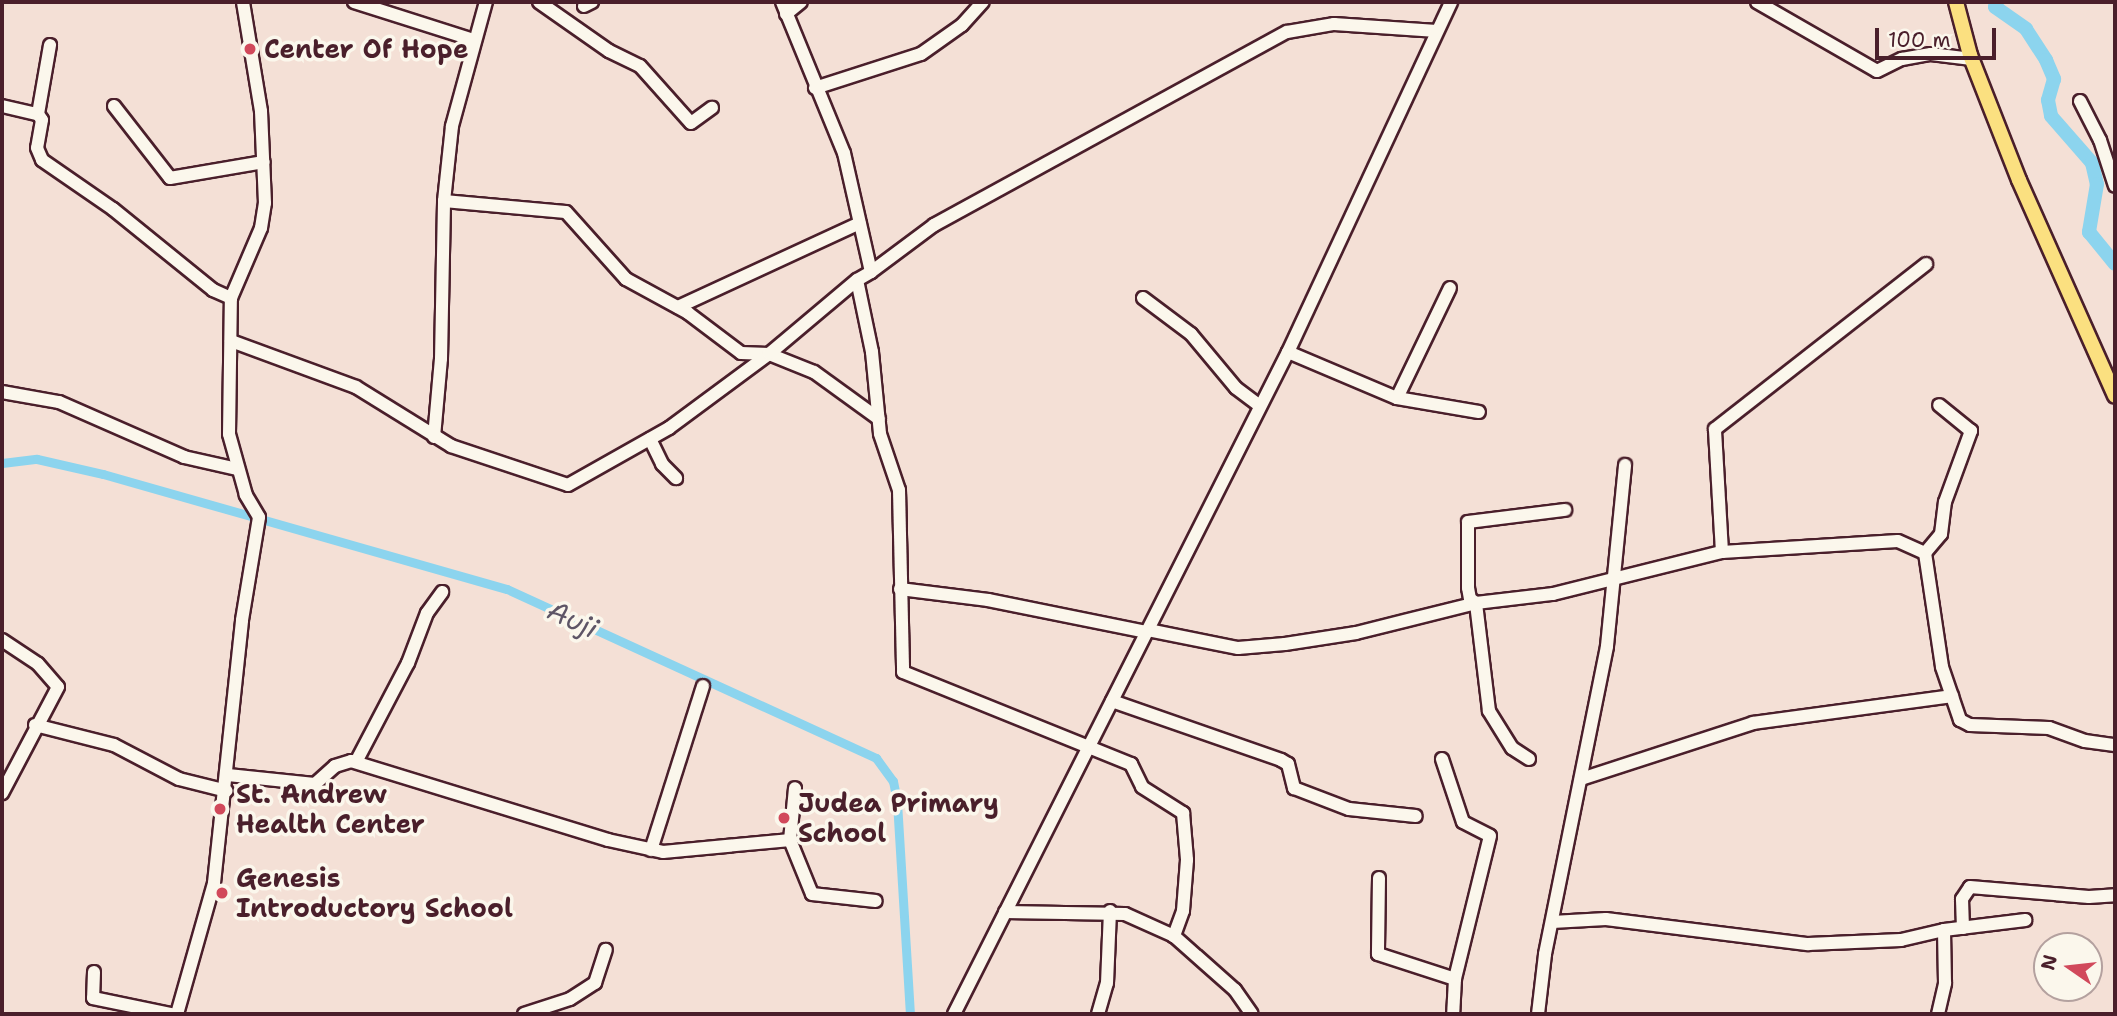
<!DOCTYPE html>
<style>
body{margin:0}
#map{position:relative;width:2117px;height:1016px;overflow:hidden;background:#f4e0d6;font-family:"Shantell Sans",sans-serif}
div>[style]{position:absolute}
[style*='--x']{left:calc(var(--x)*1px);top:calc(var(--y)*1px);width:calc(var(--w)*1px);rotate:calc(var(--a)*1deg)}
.canal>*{height:9px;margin:-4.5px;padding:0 4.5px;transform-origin:4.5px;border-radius:4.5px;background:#8cd4ee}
.river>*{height:14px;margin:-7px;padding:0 7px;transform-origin:7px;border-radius:7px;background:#8cd4ee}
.roads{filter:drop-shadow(2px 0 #4a1f2b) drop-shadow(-2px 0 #4a1f2b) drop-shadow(0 2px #4a1f2b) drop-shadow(0 -2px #4a1f2b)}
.minor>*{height:12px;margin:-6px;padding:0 6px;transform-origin:6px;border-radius:6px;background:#fbf7ec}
.major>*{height:14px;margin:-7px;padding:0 7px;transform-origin:7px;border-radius:7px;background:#fbe080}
.dots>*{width:19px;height:19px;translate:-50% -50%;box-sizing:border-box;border:4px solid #fbf7ec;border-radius:50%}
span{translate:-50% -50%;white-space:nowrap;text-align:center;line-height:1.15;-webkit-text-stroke:7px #fbf7ec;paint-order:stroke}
.poi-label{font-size:26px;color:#4a1f2b;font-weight:700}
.left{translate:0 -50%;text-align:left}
.water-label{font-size:28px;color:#5e5566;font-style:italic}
.frame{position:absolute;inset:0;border:4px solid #4a1f2b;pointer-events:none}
.north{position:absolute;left:2033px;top:932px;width:70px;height:70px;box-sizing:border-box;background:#fbf7ec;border:2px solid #b4a19f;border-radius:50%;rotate:284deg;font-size:19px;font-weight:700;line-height:28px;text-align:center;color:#4a1f2b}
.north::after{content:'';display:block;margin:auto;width:24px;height:32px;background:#d1495b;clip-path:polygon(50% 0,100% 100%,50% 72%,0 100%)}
.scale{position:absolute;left:1875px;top:28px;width:121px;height:32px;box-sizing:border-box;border:4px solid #4a1f2b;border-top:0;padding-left:9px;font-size:21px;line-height:24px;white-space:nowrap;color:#4a1f2b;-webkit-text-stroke:5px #fbf7ec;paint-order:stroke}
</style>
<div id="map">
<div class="canal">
<i style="--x:2;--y:463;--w:35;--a:-7"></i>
<i style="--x:37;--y:459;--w:68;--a:12.8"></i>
<i style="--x:103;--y:474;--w:420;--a:15.9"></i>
<i style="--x:507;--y:589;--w:406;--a:24.6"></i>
<i style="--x:876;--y:758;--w:29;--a:54"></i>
<i style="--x:893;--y:781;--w:21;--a:79"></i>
<i style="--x:897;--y:802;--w:212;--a:86.5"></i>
</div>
<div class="river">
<i style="--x:1997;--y:2;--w:5;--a:112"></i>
<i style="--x:1995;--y:7;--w:38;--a:35"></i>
<i style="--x:2026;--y:29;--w:37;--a:57"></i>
<i style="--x:2046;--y:60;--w:21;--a:67"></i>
<i style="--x:2054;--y:79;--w:22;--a:106"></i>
<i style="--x:2048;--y:100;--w:16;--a:79"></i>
<i style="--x:2051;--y:116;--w:62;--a:48.9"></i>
<i style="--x:2092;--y:163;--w:22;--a:77"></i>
<i style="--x:2097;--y:184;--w:49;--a:99.5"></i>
<i style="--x:2089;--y:232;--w:41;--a:50.9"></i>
</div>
<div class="roads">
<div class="minor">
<i style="--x:354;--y:2;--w:126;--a:17.6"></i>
<i style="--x:539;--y:2;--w:85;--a:35"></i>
<i style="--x:609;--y:51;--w:34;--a:26"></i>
<i style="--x:640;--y:66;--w:76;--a:48.2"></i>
<i style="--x:691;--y:123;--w:26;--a:-36"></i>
<i style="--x:782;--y:2;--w:163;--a:67.7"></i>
<i style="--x:844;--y:153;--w:122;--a:77.2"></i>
<i style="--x:871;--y:272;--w:16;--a:150"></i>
<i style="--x:857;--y:280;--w:74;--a:78.2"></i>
<i style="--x:872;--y:352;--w:82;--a:84.4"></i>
<i style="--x:880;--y:434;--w:59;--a:71.3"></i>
<i style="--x:899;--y:490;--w:182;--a:88.7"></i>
<i style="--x:903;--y:672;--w:246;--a:22"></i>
<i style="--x:1131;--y:764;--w:25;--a:64"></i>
<i style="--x:1142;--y:787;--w:49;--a:32.4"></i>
<i style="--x:1183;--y:813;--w:47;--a:85.1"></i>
<i style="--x:1187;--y:860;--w:51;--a:94.5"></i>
<i style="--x:1183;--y:911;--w:27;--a:110"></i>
<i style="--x:1757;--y:2;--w:138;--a:29.9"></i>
<i style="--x:1877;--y:71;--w:28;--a:-26"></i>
<i style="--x:1902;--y:59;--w:29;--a:-10"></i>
<i style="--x:1931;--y:54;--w:41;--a:7"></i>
<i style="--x:584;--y:6;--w:9;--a:-27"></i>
<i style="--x:786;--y:14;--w:19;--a:-39"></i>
<i style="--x:815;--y:88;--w:111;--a:-17.8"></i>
<i style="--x:921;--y:54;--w:50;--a:-35.3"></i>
<i style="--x:962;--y:25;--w:31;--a:-48"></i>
<i style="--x:2080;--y:101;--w:44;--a:62.9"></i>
<i style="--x:2100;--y:140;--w:48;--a:71.9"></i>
<i style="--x:2;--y:106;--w:37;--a:13"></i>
<i style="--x:38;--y:114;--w:7;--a:56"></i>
<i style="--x:42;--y:120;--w:28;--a:100"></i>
<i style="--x:37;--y:148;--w:13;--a:67"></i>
<i style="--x:42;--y:160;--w:86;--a:34.6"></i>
<i style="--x:113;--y:209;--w:129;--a:39"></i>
<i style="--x:213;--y:290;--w:20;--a:24"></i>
<i style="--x:114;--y:106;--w:91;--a:52.1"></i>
<i style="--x:170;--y:178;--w:95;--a:-9.7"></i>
<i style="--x:38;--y:114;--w:70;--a:-80.1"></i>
<i style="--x:444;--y:201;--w:122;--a:5.2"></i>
<i style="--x:566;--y:212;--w:90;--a:48.2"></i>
<i style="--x:626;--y:279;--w:71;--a:28.7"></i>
<i style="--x:688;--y:313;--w:66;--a:37"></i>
<i style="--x:741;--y:353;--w:28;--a:2"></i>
<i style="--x:769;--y:354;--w:48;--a:21.8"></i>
<i style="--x:814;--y:372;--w:80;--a:35.9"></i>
<i style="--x:871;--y:272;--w:79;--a:-36.7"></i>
<i style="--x:934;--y:225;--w:402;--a:-28.7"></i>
<i style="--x:1287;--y:32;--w:48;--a:-9.7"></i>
<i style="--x:1334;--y:24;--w:103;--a:3.9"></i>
<i style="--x:1143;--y:298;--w:60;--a:36.9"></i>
<i style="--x:1191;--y:334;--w:70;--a:50.2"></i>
<i style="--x:1236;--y:388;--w:30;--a:37"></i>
<i style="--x:678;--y:307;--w:200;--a:-24.8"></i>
<i style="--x:231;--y:341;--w:133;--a:20.2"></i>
<i style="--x:356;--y:387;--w:112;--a:31.8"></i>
<i style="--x:451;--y:446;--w:123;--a:18.4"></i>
<i style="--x:568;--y:485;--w:116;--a:-29.4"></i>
<i style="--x:669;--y:428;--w:124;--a:-36.5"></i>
<i style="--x:769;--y:354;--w:115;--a:-40.1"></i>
<i style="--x:1288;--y:352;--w:118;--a:22.9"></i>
<i style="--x:1397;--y:398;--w:83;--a:9.7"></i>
<i style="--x:2;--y:392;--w:58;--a:10"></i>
<i style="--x:59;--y:402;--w:137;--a:23.7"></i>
<i style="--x:184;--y:457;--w:54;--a:12.8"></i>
<i style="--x:1397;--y:398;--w:122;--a:-64.3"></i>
<i style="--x:434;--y:437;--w:78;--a:-84.9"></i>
<i style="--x:441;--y:359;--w:158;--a:-88.9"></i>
<i style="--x:444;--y:201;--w:75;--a:-83.9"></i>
<i style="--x:452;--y:126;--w:129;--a:-74.7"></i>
<i style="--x:650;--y:439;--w:28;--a:64"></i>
<i style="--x:662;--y:464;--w:20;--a:45"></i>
<i style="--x:1722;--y:552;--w:123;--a:-93.3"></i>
<i style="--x:1715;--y:429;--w:268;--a:-38"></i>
<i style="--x:1925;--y:553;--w:115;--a:81.5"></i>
<i style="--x:1942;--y:667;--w:56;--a:71.2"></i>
<i style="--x:1960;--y:720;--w:11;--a:27"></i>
<i style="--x:1970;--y:725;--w:79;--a:2.2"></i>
<i style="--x:2049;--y:728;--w:38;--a:20"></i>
<i style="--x:2085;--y:741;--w:30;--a:8"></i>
<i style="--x:900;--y:589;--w:89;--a:7.1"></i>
<i style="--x:988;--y:600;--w:161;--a:11.4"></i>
<i style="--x:1148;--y:630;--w:92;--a:11.3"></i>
<i style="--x:1238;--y:648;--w:47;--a:-4.9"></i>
<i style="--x:1285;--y:644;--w:72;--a:-8.8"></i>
<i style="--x:1356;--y:633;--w:124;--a:-14"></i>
<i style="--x:1476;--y:603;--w:78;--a:-6.7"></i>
<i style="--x:1553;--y:594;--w:174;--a:-14"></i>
<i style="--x:1722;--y:552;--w:176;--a:-3.6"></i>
<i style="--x:1898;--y:541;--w:30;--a:24"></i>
<i style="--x:1925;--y:553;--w:25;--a:-50"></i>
<i style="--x:1941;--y:534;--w:32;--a:-83"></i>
<i style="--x:1945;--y:502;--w:76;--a:-69.9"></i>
<i style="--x:1971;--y:431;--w:41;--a:-140.9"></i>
<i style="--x:2;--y:640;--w:43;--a:33.7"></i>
<i style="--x:38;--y:664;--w:30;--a:49"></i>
<i style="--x:58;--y:687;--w:120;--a:117.8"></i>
<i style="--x:1112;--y:701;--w:179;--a:19.2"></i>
<i style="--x:1281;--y:760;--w:8;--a:30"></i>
<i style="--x:1288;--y:764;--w:25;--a:76"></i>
<i style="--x:1294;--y:788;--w:59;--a:20.9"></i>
<i style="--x:1349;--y:809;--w:67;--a:6"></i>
<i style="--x:35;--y:725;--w:81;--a:14.2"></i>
<i style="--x:114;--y:745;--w:73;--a:27.6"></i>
<i style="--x:179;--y:779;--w:49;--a:14"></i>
<i style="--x:1442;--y:759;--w:66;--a:71.6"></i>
<i style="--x:1463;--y:822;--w:30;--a:27"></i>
<i style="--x:1490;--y:836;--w:147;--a:103.8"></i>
<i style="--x:1455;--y:979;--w:35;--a:93"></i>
<i style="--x:1529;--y:759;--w:20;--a:-147"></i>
<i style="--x:1512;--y:748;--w:44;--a:-121.9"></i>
<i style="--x:1489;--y:711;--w:109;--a:-96.9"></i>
<i style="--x:1476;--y:603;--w:7;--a:-146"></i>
<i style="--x:1470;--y:599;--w:11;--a:-100"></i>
<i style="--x:1468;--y:588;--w:66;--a:-90"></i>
<i style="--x:1468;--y:522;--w:98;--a:-7.1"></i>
<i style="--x:356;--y:762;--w:112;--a:-62.3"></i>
<i style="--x:408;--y:663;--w:53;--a:-69.2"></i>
<i style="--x:427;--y:613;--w:26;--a:-54"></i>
<i style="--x:228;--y:775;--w:87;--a:5.9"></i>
<i style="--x:315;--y:784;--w:27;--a:-42"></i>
<i style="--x:335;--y:766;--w:17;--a:-17"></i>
<i style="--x:351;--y:761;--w:269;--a:17.1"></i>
<i style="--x:608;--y:840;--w:56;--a:12.3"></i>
<i style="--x:663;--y:852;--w:128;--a:-5.4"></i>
<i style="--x:790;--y:840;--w:52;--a:-84.5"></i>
<i style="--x:1581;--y:779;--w:181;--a:-18"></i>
<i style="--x:1753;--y:723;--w:201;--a:-7.7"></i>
<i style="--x:790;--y:840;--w:58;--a:67.8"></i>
<i style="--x:812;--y:894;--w:64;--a:6.2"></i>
<i style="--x:651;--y:850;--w:172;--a:-72.4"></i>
<i style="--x:1379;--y:878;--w:76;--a:90.8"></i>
<i style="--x:1378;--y:954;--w:81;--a:18"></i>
<i style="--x:1005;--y:912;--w:120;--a:1"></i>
<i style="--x:1125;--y:914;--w:54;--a:24.2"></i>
<i style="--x:1174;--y:936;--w:81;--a:41.5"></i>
<i style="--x:1235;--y:990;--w:29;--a:55"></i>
<i style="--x:1552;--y:922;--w:54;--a:-3.2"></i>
<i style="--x:1606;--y:919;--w:204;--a:7.1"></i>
<i style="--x:1808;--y:944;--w:93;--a:-2.5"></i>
<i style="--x:1901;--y:940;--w:44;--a:-13.1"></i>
<i style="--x:1963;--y:928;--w:29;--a:-92"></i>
<i style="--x:1962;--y:899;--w:14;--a:-56"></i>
<i style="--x:1970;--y:887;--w:119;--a:4.8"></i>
<i style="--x:2089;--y:897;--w:26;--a:-4"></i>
<i style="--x:94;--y:972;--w:26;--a:92"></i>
<i style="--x:93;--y:998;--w:80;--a:11.6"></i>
<i style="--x:177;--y:1014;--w:136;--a:-74.2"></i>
<i style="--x:214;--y:883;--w:264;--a:-83.9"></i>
<i style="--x:242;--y:620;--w:104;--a:-80.6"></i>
<i style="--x:259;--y:517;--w:26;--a:-121"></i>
<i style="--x:246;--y:495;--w:63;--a:-105.6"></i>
<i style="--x:229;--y:434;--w:136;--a:-89.2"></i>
<i style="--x:231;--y:298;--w:76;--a:-66.8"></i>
<i style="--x:261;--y:228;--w:25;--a:-81"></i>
<i style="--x:265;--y:203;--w:92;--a:-92.5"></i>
<i style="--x:261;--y:111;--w:110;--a:-99.4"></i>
<i style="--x:524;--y:1014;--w:48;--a:-18.1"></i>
<i style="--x:570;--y:999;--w:30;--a:-33"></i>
<i style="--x:595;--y:983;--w:35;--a:-72"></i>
<i style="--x:954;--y:1014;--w:741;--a:-63.23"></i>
<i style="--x:1288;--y:352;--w:386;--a:-65"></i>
<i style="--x:1098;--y:1014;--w:32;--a:-74"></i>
<i style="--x:1107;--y:983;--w:72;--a:-87.6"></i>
<i style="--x:1538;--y:1014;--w:60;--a:-83.3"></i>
<i style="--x:1545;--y:954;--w:314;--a:-78.6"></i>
<i style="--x:1607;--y:646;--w:182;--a:-84.3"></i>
<i style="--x:1938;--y:1014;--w:32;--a:-77"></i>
<i style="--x:1945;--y:983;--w:53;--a:-91.1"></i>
<i style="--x:1944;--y:930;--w:82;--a:-7"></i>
</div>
<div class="major">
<i style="--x:1956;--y:2;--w:55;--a:75.2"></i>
<i style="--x:1970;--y:55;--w:134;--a:68.6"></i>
<i style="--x:2019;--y:180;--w:236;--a:66"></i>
</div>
</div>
<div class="dots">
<i style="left:250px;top:49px;background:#d1495b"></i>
<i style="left:220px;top:809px;background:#d1495b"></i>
<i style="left:784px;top:818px;background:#d1495b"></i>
<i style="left:222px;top:893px;background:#d1495b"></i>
</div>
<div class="poi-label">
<span class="left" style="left:264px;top:49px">Center Of Hope</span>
<span class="left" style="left:236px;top:809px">St. Andrew<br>Health Center</span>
<span class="left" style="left:798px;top:818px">Judea Primary<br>School</span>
<span class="left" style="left:236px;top:893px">Genesis<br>Introductory School</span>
</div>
<div class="water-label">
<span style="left:573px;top:619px;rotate:25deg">Auji</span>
</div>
<div class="frame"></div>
<div class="north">N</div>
<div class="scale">100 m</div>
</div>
